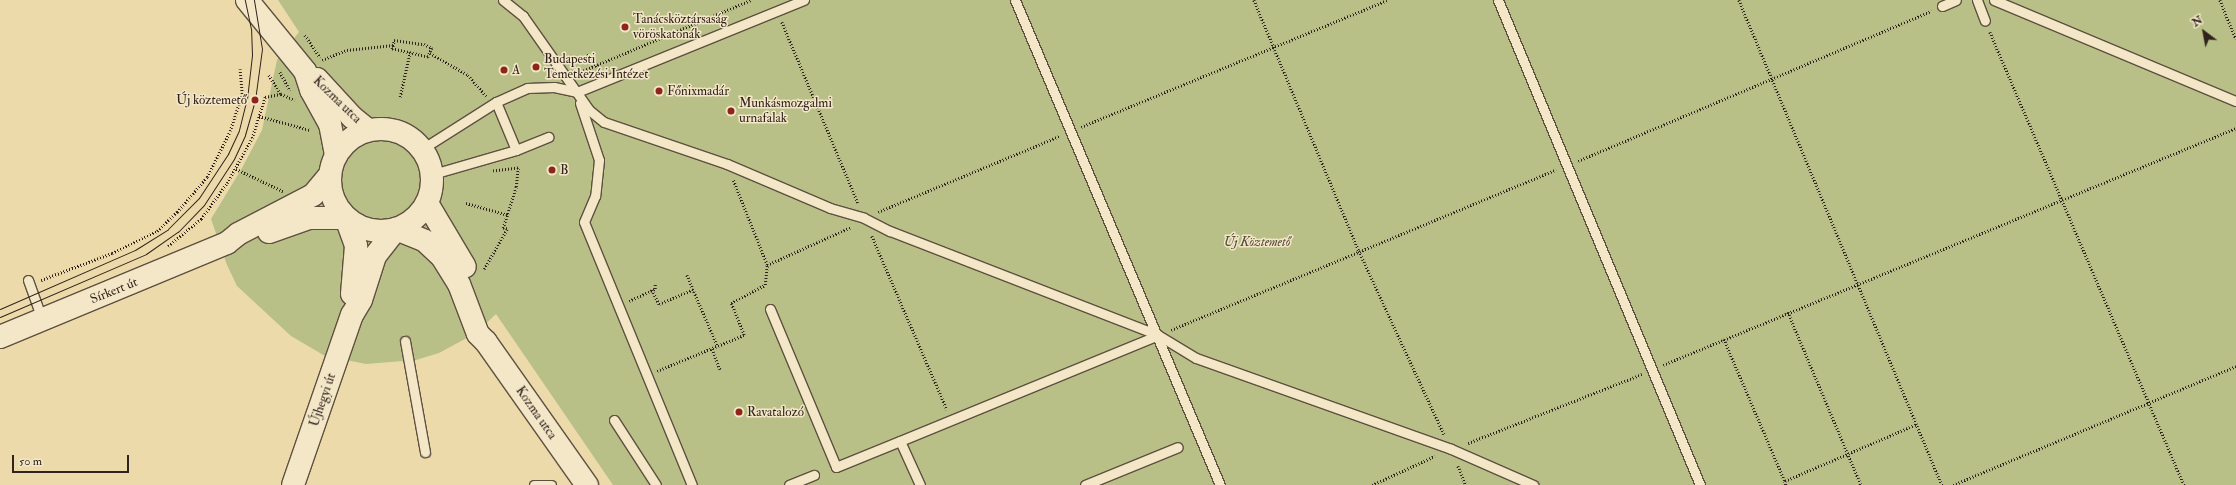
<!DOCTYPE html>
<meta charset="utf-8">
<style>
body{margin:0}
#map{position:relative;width:2236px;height:485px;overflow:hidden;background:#ecdaaa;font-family:"IM FELL Double Pica",serif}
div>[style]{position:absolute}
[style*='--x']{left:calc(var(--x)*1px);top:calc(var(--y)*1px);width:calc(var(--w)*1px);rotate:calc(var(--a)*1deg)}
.green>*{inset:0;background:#b8c088}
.path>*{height:2.5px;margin-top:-1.25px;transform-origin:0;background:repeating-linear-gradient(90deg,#30221c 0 1px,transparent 0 3px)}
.roads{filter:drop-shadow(1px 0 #5f5040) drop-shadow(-1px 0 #5f5040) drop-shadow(0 1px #5f5040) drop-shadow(0 -1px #5f5040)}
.lane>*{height:9px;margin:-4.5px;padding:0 4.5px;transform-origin:4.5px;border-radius:4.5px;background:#f3e7c8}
.secondary>*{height:22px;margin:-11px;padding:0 11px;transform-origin:11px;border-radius:11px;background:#f3e7c8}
.secondary>.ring{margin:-11px;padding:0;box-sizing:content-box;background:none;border:22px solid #f3e7c8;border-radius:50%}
.tram>*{height:1px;margin:-0.5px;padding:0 0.5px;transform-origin:0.5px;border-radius:0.5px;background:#30221c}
.dots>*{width:11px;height:11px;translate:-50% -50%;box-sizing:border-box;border:2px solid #f3e7c8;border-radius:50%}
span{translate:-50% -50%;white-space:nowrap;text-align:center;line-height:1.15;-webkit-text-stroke:3px #f3e7c8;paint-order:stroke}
.poi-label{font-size:13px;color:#30221c}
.left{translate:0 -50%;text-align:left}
.right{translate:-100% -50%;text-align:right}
.street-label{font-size:13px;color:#30221c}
.park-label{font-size:13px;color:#524a37;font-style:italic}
.north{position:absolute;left:2184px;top:12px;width:40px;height:40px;-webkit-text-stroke:3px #f3e7c8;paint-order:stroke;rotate:328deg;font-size:11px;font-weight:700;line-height:16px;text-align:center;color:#30221c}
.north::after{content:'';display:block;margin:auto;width:14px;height:18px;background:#30221c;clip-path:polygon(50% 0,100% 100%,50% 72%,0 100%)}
.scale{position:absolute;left:12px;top:455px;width:117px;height:18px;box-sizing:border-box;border:2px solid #30221c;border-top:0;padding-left:5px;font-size:12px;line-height:14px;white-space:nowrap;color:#30221c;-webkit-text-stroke:3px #f3e7c8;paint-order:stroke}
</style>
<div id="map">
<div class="green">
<i style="clip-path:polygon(278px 0,2236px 0,2236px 485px,613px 485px,496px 314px,476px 333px,439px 353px,416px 360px,366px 364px,325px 356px,291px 336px,237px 286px,227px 265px,211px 219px,242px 168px,262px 130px,277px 60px,299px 32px)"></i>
</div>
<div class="path">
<i style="--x:1254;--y:0;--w:272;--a:67.3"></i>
<i style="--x:1359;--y:251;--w:202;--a:65.1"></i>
<i style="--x:1739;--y:0;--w:526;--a:67.29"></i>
<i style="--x:2220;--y:0;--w:42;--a:67.7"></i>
<i style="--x:782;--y:22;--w:196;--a:67.2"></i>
<i style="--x:1990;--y:32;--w:493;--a:66.8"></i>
<i style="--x:305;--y:35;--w:27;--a:56"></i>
<i style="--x:394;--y:40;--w:30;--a:8"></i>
<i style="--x:424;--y:44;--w:9;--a:27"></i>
<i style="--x:432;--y:48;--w:10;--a:114"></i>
<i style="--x:428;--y:57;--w:37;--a:-167"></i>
<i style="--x:392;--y:49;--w:9;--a:-77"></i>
<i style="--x:430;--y:53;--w:44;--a:30.1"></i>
<i style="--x:468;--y:75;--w:28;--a:49"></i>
<i style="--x:587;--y:54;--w:16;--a:47"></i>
<i style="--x:322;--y:60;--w:27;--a:-22"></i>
<i style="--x:347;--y:50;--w:47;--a:-6.1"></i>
<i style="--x:280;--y:72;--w:21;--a:61"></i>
<i style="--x:578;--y:73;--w:188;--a:-22.9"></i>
<i style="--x:269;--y:75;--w:22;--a:58"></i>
<i style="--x:400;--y:97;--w:46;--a:-77.5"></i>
<i style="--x:259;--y:116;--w:53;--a:15.4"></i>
<i style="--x:1081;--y:127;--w:331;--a:-22.5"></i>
<i style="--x:1578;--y:161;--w:384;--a:-23"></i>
<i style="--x:236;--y:169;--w:52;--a:25.1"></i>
<i style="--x:466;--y:203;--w:44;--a:15.9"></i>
<i style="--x:878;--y:212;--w:197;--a:-22.7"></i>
<i style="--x:872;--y:236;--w:189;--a:66.6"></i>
<i style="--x:168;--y:246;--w:43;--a:-39.3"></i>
<i style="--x:201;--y:219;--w:44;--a:-54.2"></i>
<i style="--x:227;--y:183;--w:51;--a:-60.9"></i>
<i style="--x:252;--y:138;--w:43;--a:-72.4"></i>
<i style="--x:265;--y:97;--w:16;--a:-11"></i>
<i style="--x:281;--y:94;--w:15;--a:23"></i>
<i style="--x:767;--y:265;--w:92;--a:-24.3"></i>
<i style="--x:484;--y:269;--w:46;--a:-60.1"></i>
<i style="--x:507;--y:229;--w:4;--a:-166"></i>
<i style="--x:503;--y:228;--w:43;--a:-72.4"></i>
<i style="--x:516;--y:187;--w:19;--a:-84"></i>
<i style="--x:518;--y:168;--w:25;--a:173"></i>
<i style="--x:687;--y:275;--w:78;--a:66.7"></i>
<i style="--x:41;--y:280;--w:76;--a:-20.8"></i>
<i style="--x:112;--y:253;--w:50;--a:-26.1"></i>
<i style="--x:157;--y:231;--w:28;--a:-44"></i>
<i style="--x:177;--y:212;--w:46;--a:-49.4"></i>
<i style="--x:207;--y:177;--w:51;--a:-63.4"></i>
<i style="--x:230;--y:131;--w:39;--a:-72"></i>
<i style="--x:242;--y:94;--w:25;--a:-95"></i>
<i style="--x:652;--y:290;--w:16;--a:63"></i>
<i style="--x:659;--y:304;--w:38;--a:-23"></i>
<i style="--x:629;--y:301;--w:29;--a:-25"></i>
<i style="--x:655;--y:289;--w:6;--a:-90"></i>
<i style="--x:1788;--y:312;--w:188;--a:67.1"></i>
<i style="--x:1171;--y:330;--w:417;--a:-22.6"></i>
<i style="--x:1724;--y:339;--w:155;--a:66.8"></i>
<i style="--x:1785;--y:481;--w:144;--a:-23.4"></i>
<i style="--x:712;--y:349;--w:22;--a:68"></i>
<i style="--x:1663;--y:365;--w:620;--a:-22.47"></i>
<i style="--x:657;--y:371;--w:94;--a:-22.5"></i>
<i style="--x:744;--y:335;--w:35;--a:-112"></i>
<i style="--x:731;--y:303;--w:38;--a:-28"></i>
<i style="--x:765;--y:285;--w:20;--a:-84"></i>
<i style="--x:767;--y:265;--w:92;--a:-111.8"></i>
<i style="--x:1468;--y:443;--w:187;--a:-21.6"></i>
<i style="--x:1458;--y:466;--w:21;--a:67"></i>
<i style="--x:1785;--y:481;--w:4;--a:76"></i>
<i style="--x:1372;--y:485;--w:69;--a:-24.7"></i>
<i style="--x:1953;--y:485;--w:307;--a:-22.8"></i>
</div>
<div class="roads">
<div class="lane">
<i style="--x:503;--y:0;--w:26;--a:39"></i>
<i style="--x:523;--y:16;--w:115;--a:54.9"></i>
<i style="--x:589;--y:110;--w:19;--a:39"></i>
<i style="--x:604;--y:122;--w:130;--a:18.9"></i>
<i style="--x:727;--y:164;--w:112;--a:23.1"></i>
<i style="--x:830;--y:208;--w:35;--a:16"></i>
<i style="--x:864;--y:218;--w:29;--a:27"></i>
<i style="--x:890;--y:231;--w:287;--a:21.2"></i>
<i style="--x:1158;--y:335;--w:44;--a:31.2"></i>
<i style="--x:1196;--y:358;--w:271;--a:19.6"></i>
<i style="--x:1451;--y:449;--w:90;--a:23.7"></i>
<i style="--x:1015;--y:0;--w:527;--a:67.09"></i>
<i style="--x:1498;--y:0;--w:525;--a:67.39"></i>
<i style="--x:1977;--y:0;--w:22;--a:69"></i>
<i style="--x:1994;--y:0;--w:262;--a:22.7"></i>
<i style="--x:1942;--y:6;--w:15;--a:-23"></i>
<i style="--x:496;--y:102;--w:52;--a:67.4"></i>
<i style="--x:580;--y:103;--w:60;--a:71.6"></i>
<i style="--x:599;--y:160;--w:36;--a:96"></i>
<i style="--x:595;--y:196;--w:28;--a:113"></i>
<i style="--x:584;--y:222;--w:284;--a:67.7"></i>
<i style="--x:422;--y:149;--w:88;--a:-32.4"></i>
<i style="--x:496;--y:102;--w:34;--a:-24"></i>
<i style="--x:527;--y:88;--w:27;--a:-2"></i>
<i style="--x:554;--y:87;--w:24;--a:12"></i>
<i style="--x:577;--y:92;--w:245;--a:-22.1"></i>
<i style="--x:433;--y:174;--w:86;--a:-16.1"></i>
<i style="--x:516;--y:150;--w:35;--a:-22"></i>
<i style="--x:28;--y:280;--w:41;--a:70.3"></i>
<i style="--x:770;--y:309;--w:171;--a:67.3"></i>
<i style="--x:836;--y:467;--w:69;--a:-22.1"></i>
<i style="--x:900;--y:441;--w:48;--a:65.6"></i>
<i style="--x:405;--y:341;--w:113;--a:79.8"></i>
<i style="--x:614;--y:420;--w:77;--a:57.1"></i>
<i style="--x:900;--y:441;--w:279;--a:-22.3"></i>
<i style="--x:534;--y:485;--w:17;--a:0"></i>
<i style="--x:789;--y:485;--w:27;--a:-22"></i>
<i style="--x:1085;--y:485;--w:100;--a:-22.2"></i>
</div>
<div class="secondary">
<i style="--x:247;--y:0;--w:92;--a:50.8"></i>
<i style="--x:305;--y:71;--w:20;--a:72"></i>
<i style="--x:311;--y:90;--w:39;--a:61"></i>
<i style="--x:330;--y:124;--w:32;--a:79"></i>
<i style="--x:317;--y:79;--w:52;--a:47.4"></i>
<i style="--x:352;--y:117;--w:21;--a:39"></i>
<i class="ring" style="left:330px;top:129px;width:80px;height:80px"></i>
<i style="--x:427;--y:203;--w:74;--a:59.3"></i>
<i style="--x:346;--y:218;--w:30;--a:70"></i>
<i style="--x:356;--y:246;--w:48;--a:94.8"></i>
<i style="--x:396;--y:229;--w:31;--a:22"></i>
<i style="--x:425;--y:241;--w:23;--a:43"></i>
<i style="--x:442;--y:257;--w:32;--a:58"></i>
<i style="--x:459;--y:284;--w:53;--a:69.2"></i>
<i style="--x:478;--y:334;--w:11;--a:45"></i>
<i style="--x:486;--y:342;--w:175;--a:54.8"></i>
<i style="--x:269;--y:232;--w:42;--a:-19.3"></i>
<i style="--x:309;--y:218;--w:37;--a:0"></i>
<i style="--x:0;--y:337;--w:246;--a:-22.5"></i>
<i style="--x:227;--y:243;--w:14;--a:-39"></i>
<i style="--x:238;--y:234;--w:85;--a:-27.5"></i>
<i style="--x:313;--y:195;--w:26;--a:-50"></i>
<i style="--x:293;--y:485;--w:180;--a:-70.9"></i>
<i style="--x:352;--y:315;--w:17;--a:-59"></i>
<i style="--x:361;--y:300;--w:46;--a:-72.3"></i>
<i style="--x:375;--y:256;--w:34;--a:-52"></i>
</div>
</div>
<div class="tram">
<i style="--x:0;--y:309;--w:147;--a:-23.6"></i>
<i style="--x:135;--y:250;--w:39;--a:-32"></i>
<i style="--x:168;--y:229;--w:44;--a:-45"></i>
<i style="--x:199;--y:198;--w:53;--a:-56.6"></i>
<i style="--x:228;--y:154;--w:26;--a:-65"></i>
<i style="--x:239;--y:130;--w:32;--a:-76"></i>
<i style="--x:247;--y:99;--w:44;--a:-83.5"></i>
<i style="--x:252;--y:55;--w:26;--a:-92"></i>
<i style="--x:251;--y:29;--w:30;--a:-102"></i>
<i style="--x:0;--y:317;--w:159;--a:-23.3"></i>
<i style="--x:146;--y:254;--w:39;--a:-35"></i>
<i style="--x:178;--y:232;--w:37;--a:-46"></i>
<i style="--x:204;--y:205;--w:55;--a:-56.9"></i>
<i style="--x:234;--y:159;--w:26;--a:-65"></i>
<i style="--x:245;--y:135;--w:36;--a:-74"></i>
<i style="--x:255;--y:100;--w:51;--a:-82.2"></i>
<i style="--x:262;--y:49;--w:50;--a:-99.3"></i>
</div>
<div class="dots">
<i style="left:625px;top:27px;background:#8f2418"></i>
<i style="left:536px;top:67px;background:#8f2418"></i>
<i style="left:504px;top:70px;background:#8f2418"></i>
<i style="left:659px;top:91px;background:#8f2418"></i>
<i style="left:255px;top:100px;background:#8f2418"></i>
<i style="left:731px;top:111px;background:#8f2418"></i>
<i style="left:552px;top:170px;background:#8f2418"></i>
<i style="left:739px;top:412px;background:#8f2418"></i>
</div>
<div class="poi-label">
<span class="left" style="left:633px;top:27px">Tanácsköztársaság<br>vöröskatonák</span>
<span class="left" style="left:544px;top:67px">Budapesti<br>Temetkezési Intézet</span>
<span class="left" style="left:512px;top:70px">A</span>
<span class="left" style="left:667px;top:91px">Főnixmadár</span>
<span class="right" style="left:247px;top:100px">Új köztemető</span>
<span class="left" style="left:739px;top:111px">Munkásmozgalmi<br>urnafalak</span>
<span class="left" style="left:560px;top:170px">B</span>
<span class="left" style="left:747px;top:412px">Ravatalozó</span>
</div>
<div class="street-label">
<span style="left:337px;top:100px;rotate:44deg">Kozma utca</span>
<span style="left:114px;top:291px;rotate:-22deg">Sírkert út</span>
<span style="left:323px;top:400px;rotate:-71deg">Újhegyi út</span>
<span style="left:536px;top:413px;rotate:55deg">Kozma utca</span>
</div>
<div class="park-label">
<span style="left:1257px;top:242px">Új Köztemető</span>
</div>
<div class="north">N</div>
<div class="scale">50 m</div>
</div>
